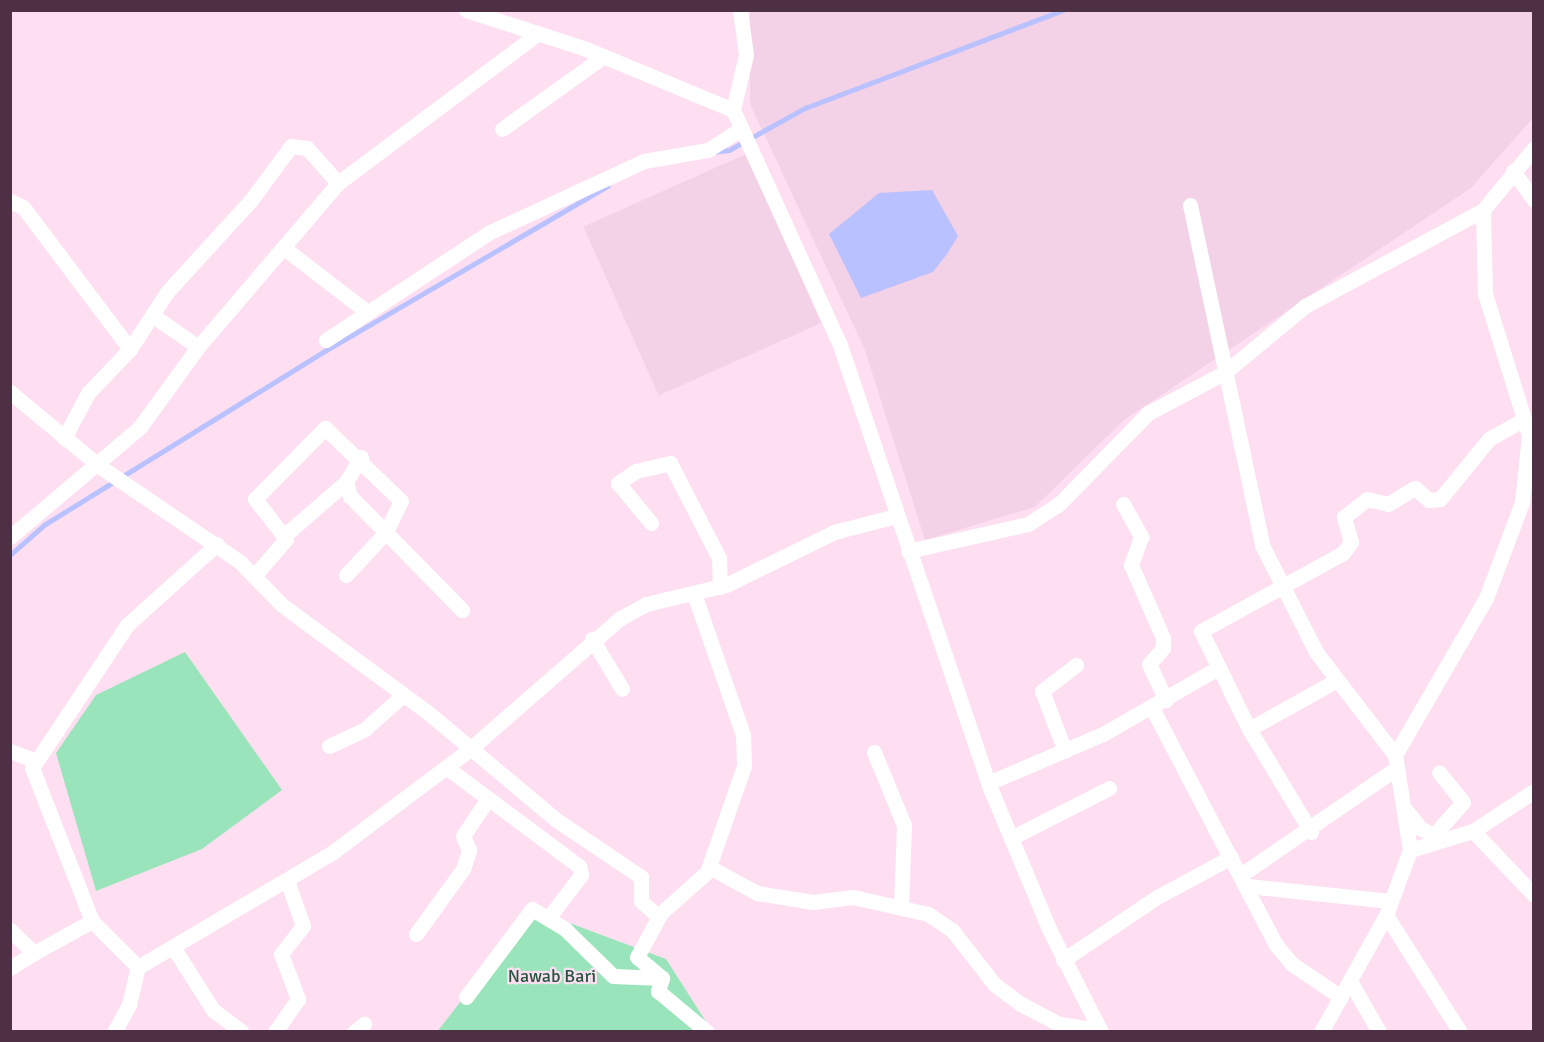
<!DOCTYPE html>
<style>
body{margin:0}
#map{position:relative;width:1544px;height:1042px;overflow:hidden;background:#fedff2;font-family:Signika,sans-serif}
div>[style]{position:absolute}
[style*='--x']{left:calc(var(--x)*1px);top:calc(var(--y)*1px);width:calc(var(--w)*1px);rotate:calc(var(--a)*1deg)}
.built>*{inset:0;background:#f3d1e7;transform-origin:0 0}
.green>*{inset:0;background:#9ae4bb}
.water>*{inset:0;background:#bac1ff}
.stream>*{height:4.5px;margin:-2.25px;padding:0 2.25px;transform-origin:2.25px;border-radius:2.25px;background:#bac1ff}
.minor>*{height:15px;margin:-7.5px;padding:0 7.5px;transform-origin:7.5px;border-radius:7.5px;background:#fff}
span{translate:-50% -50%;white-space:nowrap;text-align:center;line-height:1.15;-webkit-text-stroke:4.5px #fedff2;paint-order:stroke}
.park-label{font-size:18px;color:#23563d}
.frame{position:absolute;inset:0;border:12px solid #4e3045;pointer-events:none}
</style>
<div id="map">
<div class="built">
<i style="clip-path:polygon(750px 11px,1533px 11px,1533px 118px,1471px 188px,1124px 420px,1035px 507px,925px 540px,865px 350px,750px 104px)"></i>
<i style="left:746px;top:154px;width:185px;height:178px;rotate:66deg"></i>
</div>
<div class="green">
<i style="clip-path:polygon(185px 652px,282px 790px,202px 849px,96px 891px,56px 753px,96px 695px)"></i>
<i style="clip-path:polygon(532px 909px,666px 959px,712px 1031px,437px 1032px)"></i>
</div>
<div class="water">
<i style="clip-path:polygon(932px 190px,958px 236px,947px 254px,933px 272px,861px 298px,829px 234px,879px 193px)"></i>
</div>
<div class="stream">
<i style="--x:713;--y:152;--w:16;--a:-7"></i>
<i style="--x:729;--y:150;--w:87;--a:-28.9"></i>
<i style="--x:805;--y:108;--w:276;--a:-20.8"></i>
<i style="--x:10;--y:555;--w:45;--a:-41.4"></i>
<i style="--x:44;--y:525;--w:331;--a:-31.8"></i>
<i style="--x:325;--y:351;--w:327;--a:-30.3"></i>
</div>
<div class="minor">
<i style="--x:466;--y:10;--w:126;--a:18"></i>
<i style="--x:586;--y:49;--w:159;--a:22.5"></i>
<i style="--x:733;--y:110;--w:258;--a:65.5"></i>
<i style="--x:840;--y:345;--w:462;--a:71.3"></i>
<i style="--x:988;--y:783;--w:158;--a:67.3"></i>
<i style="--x:1049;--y:929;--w:115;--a:63.2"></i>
<i style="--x:733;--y:110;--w:57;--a:-76.7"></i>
<i style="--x:746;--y:55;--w:45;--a:-97.6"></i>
<i style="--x:502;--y:129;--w:125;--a:-35.6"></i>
<i style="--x:1513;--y:171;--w:36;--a:54"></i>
<i style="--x:10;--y:201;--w:14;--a:25"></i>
<i style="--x:23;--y:207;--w:178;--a:53"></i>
<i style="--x:1190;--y:205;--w:348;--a:78"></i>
<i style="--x:1262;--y:545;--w:120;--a:63.2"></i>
<i style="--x:1316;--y:652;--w:130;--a:52.5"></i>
<i style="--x:284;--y:248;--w:105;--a:37.6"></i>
<i style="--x:152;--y:315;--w:56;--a:34.8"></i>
<i style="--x:326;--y:340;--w:194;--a:-33.4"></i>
<i style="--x:488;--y:233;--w:172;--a:-24.8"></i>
<i style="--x:644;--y:161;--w:65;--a:-9.8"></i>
<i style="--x:708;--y:150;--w:40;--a:-32.9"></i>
<i style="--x:10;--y:392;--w:116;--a:39.7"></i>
<i style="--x:99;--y:466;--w:171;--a:34.2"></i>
<i style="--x:240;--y:562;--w:60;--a:45.7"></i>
<i style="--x:282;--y:605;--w:179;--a:36.4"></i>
<i style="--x:426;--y:711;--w:168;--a:39.9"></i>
<i style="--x:555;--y:819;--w:104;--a:34"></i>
<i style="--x:641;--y:877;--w:24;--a:90"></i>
<i style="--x:641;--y:901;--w:24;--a:42"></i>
<i style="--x:64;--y:438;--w:51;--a:-61.9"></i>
<i style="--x:88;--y:393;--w:61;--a:-46.3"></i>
<i style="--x:130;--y:349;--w:68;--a:-57"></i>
<i style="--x:167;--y:292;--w:125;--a:-47.6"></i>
<i style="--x:251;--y:200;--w:67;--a:-53.5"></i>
<i style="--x:291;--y:146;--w:16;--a:7"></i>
<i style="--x:307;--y:148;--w:47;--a:48.5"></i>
<i style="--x:361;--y:457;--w:29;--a:121"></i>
<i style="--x:346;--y:482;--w:15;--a:74"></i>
<i style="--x:350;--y:496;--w:160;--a:45.5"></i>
<i style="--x:1123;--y:504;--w:38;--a:61"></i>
<i style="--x:1141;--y:537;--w:30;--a:110"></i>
<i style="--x:1131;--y:565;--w:80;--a:66.3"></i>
<i style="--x:1163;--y:638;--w:10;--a:90"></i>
<i style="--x:1163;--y:648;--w:21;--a:131"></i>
<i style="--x:1149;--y:664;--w:40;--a:65"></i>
<i style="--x:651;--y:523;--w:52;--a:-129.5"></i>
<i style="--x:618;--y:483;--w:22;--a:-34"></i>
<i style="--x:636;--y:471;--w:35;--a:-13"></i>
<i style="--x:670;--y:463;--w:107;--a:62.7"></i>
<i style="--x:719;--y:558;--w:29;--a:88"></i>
<i style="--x:286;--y:534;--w:79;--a:-40.9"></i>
<i style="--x:10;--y:537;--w:170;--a:-40.2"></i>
<i style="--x:140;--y:427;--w:99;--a:-54.1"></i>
<i style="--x:198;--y:347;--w:216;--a:-49.5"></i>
<i style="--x:338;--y:183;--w:247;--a:-36.8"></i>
<i style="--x:908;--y:551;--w:123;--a:-12.7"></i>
<i style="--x:1028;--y:524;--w:37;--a:-33"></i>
<i style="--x:1059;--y:504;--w:127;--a:-45.6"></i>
<i style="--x:1148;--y:413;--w:86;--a:-27.8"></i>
<i style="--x:1224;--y:373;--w:105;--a:-39.6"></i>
<i style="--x:1305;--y:306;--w:202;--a:-28.3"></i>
<i style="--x:1483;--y:210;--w:80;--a:-50.6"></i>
<i style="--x:254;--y:576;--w:49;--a:-49.1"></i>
<i style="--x:286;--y:539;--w:51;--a:-127.8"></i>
<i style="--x:255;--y:499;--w:100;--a:-45.4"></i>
<i style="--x:325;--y:428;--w:105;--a:43.8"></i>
<i style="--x:401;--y:501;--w:34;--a:116"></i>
<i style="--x:386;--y:532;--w:59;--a:132.9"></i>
<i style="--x:694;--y:594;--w:149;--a:70.8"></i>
<i style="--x:743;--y:735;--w:31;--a:88"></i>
<i style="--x:744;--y:766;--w:112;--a:109.2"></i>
<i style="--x:707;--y:872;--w:62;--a:138.3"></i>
<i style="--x:661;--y:913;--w:50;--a:118.6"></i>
<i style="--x:637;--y:957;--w:33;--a:40"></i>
<i style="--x:662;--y:978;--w:14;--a:107"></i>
<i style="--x:658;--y:991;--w:64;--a:39.9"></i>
<i style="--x:592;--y:639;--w:58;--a:59"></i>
<i style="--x:1152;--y:708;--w:267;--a:62.4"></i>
<i style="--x:1276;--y:945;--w:25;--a:50"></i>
<i style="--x:1292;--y:964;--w:59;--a:34"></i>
<i style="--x:1249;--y:729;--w:101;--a:-29.1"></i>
<i style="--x:329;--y:746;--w:40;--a:-25"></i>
<i style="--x:365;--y:729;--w:51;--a:-41.8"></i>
<i style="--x:10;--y:751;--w:26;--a:21"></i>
<i style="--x:1065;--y:751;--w:64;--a:-111"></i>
<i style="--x:1042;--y:691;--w:43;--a:-37.4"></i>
<i style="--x:874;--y:752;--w:79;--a:67.7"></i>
<i style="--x:904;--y:825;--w:82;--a:92.1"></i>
<i style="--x:446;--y:767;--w:166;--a:36.7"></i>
<i style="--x:579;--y:866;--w:9;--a:77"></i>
<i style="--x:581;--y:875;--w:53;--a:127.3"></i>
<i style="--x:988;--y:783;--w:125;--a:-23.1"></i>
<i style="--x:1103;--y:734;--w:133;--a:-29.9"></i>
<i style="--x:1406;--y:810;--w:23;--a:52"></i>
<i style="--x:1420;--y:828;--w:21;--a:28"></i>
<i style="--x:1473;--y:831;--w:73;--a:-33.3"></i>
<i style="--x:1311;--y:832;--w:120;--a:-121"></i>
<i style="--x:1249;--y:729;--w:109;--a:-116.1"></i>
<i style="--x:1201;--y:631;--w:162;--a:-28.8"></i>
<i style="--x:1343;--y:553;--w:14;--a:-54"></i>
<i style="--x:1351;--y:542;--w:26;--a:-106"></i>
<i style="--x:1344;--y:517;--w:29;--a:-38"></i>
<i style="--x:1367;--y:499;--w:22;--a:13"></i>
<i style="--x:1388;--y:504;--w:31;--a:-31"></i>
<i style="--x:1415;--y:488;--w:18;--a:41"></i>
<i style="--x:1429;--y:500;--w:11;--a:-5"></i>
<i style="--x:1440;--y:499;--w:77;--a:-50.8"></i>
<i style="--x:1489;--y:439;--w:40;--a:-29.7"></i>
<i style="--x:1433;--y:836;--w:45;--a:-48.6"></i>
<i style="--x:1463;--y:802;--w:38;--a:-129"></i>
<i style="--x:1011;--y:838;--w:110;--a:-27"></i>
<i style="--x:1410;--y:850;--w:66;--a:-16.8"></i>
<i style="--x:1473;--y:831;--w:88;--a:46.4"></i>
<i style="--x:709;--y:867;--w:55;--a:28.4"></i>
<i style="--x:757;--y:893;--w:57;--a:9.1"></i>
<i style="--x:813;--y:902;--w:40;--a:-7.1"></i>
<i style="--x:853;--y:897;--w:77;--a:12.8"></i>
<i style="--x:928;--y:914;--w:29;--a:34"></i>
<i style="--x:952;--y:930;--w:68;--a:52.1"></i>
<i style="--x:994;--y:984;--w:34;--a:37"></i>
<i style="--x:1021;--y:1004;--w:43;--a:27.8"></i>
<i style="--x:1059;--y:1024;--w:41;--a:8.3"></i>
<i style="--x:1242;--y:874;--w:188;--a:-34.4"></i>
<i style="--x:1248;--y:886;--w:143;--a:6"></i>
<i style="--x:1386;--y:915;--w:138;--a:57.7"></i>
<i style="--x:10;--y:930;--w:33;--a:44"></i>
<i style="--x:34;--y:953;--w:66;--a:-28.9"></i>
<i style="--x:416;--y:934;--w:80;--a:-54.1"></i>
<i style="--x:463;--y:869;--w:20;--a:-72"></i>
<i style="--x:469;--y:850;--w:15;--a:-113"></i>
<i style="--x:463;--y:836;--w:43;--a:-56.3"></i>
<i style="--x:173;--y:947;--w:75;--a:57.6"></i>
<i style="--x:213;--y:1010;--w:36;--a:37"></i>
<i style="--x:1063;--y:960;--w:113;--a:-33.8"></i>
<i style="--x:1157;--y:897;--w:84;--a:-28.4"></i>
<i style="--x:138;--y:967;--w:65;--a:-135"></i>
<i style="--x:92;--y:921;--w:164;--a:-111.4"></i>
<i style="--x:32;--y:768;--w:172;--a:-56.4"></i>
<i style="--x:127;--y:625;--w:121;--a:-42"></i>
<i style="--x:10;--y:968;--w:28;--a:-32"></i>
<i style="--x:1350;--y:981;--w:59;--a:60.4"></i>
<i style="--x:466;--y:997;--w:110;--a:-53.1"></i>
<i style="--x:532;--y:909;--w:39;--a:31"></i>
<i style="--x:565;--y:929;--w:67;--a:44.4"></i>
<i style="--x:613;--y:976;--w:49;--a:2.3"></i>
<i style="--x:114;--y:1032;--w:31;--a:-61"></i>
<i style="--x:129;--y:1005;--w:39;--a:-77"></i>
<i style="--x:138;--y:967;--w:226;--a:-30.5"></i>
<i style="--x:333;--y:852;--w:171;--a:-36.9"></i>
<i style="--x:470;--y:749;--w:198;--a:-41.1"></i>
<i style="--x:619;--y:619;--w:31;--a:-29"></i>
<i style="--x:646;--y:604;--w:82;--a:-13.4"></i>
<i style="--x:726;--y:585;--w:120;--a:-26.1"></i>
<i style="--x:834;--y:532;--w:64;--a:-14.5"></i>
<i style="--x:275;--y:1032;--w:40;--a:-55.1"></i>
<i style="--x:298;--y:999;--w:48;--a:-110.7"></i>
<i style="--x:281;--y:954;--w:36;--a:-52"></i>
<i style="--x:303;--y:926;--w:49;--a:-109.2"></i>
<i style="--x:354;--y:1032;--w:13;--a:-39"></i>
<i style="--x:1321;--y:1032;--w:134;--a:-60.9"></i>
<i style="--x:1386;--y:915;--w:69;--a:-69.7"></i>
<i style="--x:1410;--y:850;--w:96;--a:-99"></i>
<i style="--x:1395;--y:755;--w:181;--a:-59.9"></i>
<i style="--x:1486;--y:598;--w:103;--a:-69.4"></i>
<i style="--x:1522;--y:502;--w:67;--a:-84"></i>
<i style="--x:1529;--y:435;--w:148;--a:-107.3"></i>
<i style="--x:1485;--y:294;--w:84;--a:-91.4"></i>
</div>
<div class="park-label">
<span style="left:552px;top:976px">Nawab Bari</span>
</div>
<div class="frame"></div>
</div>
